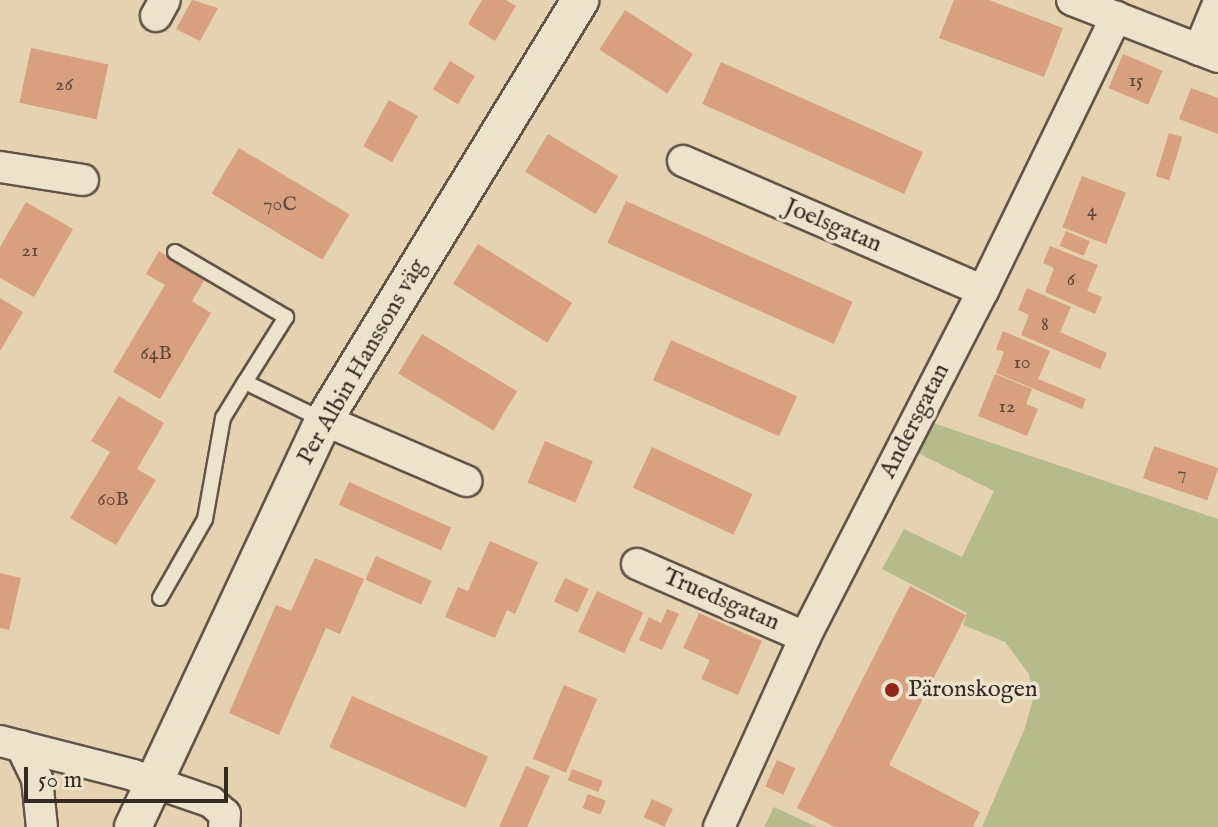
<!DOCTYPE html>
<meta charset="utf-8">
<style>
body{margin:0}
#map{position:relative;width:1218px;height:827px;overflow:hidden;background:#e4d2b1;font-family:"IM FELL English",serif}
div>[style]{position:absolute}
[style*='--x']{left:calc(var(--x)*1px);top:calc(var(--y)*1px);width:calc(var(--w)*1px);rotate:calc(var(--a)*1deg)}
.green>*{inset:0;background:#b5bb8b}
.building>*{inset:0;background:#d89f80;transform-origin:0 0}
.roads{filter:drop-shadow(2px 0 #625447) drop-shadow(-2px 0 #625447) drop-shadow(0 2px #625447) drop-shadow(0 -2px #625447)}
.service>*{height:14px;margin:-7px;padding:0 7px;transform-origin:7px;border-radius:7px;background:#ede2cc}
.minor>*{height:30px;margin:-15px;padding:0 15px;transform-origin:15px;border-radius:15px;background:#ede2cc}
.tertiary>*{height:36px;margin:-18px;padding:0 18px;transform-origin:18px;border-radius:18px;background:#ede2cc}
.dots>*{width:22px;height:22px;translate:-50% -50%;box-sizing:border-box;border:4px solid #ede2cc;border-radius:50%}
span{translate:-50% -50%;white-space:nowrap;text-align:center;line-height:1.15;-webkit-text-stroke:7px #ede2cc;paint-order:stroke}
.number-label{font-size:20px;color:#5e473b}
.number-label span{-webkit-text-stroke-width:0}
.street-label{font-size:24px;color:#362a24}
.poi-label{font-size:24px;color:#362a24}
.left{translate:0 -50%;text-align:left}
.scale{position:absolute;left:24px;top:767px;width:204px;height:36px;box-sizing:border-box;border:4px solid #362a24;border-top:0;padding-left:10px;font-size:24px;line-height:28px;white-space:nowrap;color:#362a24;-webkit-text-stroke:6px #ede2cc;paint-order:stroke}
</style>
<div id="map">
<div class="green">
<i style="clip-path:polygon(930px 422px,1218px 519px,1218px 827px,982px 827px,1025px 728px,1033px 699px,1029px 674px,1005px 642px,963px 625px,967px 613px,882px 569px,904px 529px,962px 557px,994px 491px,914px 451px)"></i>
<i style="clip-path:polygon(774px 807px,817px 827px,764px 827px)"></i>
</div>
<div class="building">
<i style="clip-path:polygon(192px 0,218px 8px,200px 41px,176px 29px)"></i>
<i style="clip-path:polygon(482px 0,506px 0,516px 6px,495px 41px,468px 24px)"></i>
<i style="clip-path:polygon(954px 0,989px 0,1063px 28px,1044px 77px,939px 38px)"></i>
<i style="left:625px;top:10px;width:81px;height:47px;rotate:33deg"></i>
<i style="left:31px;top:48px;width:79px;height:56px;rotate:12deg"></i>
<i style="left:1123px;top:54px;width:43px;height:37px;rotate:23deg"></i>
<i style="left:450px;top:61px;width:29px;height:33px;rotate:31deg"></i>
<i style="left:721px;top:62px;width:221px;height:46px;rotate:24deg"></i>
<i style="clip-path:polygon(1191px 88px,1218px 98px,1218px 134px,1179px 119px)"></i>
<i style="left:389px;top:100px;width:33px;height:53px;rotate:29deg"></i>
<i style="left:1169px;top:133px;width:14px;height:45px;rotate:17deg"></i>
<i style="left:548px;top:134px;width:82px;height:44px;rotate:31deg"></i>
<i style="left:239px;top:148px;width:129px;height:53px;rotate:31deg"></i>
<i style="left:1082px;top:176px;width:47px;height:55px;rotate:21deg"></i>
<i style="left:626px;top:201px;width:248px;height:46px;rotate:24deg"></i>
<i style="clip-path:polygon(26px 202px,73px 229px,34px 297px,0 278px,0 247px)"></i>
<i style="left:1066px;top:231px;width:26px;height:16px;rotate:23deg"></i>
<i style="left:478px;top:244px;width:111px;height:47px;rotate:32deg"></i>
<i style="clip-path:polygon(1050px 246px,1098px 265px,1087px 291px,1102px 297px,1095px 314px,1045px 292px,1054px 268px,1043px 263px)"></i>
<i style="clip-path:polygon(159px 251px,205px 279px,192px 301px,211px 313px,160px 399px,113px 372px,165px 285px,146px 274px)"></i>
<i style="clip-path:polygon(1027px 288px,1071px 307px,1060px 332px,1107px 353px,1100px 369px,1021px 335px,1029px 315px,1018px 310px)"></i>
<i style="clip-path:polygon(0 298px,23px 312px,0 351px)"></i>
<i style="clip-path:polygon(1003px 331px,1050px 351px,1038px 379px,1086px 399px,1082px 409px,996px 373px,1004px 352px,996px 349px)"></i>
<i style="left:422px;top:334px;width:111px;height:46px;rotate:31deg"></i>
<i style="left:671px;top:340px;width:138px;height:44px;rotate:24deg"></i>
<i style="clip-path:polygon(995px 374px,1032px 389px,1026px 404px,1038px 409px,1027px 436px,978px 416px)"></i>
<i style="clip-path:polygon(119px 396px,164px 423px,137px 469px,156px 480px,116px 545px,70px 518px,110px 452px,91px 441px)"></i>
<i style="left:545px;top:441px;width:52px;height:45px;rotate:23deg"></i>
<i style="left:1154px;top:446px;width:68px;height:34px;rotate:19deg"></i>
<i style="left:652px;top:447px;width:111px;height:45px;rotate:25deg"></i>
<i style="left:349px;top:482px;width:112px;height:25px;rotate:24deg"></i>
<i style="clip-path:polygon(490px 541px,538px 562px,515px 614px,507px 610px,495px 638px,445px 617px,458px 587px,468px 591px)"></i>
<i style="left:376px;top:556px;width:61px;height:26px;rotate:24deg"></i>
<i style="clip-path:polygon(315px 558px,364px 579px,340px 634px,326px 628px,279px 735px,229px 713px,276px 605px,291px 611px)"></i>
<i style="clip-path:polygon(0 573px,21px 578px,9px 630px,0 628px)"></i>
<i style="left:565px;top:578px;width:26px;height:26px;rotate:25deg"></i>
<i style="clip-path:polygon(910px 586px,966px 615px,889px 765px,980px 812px,973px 827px,835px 827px,797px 808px)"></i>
<i style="left:597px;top:591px;width:51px;height:45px;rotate:25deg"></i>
<i style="clip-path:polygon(667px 609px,679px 614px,662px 650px,639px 640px,649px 617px,661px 623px)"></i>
<i style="clip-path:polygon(699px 613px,762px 641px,738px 695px,701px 679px,710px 660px,683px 648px)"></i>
<i style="left:564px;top:685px;width:36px;height:80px;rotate:23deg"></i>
<i style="left:352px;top:696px;width:149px;height:56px;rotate:24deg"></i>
<i style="left:777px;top:760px;width:20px;height:29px;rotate:24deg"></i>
<i style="clip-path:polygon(526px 766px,550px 776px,527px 827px,499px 827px)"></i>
<i style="left:572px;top:769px;width:33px;height:12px;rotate:21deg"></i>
<i style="left:588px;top:794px;width:19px;height:15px;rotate:21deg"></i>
<i style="left:652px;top:799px;width:23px;height:20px;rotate:25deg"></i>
</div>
<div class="roads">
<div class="service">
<i style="--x:175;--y:252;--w:129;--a:30.4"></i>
<i style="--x:286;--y:317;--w:77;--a:122.2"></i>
<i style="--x:245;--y:382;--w:87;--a:26"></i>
<i style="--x:160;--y:598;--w:91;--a:-60.3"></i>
<i style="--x:205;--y:519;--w:103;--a:-79.9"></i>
<i style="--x:223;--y:418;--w:42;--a:-58.6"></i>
</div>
<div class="minor">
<i style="--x:1072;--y:0;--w:157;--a:21.3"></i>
<i style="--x:156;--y:16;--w:18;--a:-61"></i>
<i style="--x:1199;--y:50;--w:50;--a:-67.6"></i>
<i style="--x:683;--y:161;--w:327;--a:23.4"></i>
<i style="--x:0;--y:167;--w:84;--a:8.9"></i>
<i style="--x:324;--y:420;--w:155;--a:23.2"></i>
<i style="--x:637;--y:564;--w:183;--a:23.5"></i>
<i style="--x:0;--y:741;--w:137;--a:14.3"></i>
<i style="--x:133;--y:775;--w:83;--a:19.1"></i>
<i style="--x:211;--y:802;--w:18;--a:41"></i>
<i style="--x:225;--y:814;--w:13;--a:94"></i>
<i style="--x:21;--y:746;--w:37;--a:64"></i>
<i style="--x:37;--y:779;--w:48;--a:84.1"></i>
<i style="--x:719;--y:827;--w:209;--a:-65.6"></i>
<i style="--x:805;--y:637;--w:389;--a:-62.8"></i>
<i style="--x:983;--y:291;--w:305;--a:-64.1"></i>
</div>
<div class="tertiary">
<i style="--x:133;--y:827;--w:450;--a:-64.9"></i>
<i style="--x:324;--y:420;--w:492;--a:-58.6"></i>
</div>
</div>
<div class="dots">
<i style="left:892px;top:690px;background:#8f2418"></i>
</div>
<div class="number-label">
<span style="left:1136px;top:80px">15</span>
<span style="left:64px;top:84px">26</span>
<span style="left:280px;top:204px">70C</span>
<span style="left:1092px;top:210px">4</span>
<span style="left:30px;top:250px">21</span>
<span style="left:1071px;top:279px">6</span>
<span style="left:1045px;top:324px">8</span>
<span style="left:156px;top:353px">64B</span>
<span style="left:1022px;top:362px">10</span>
<span style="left:1007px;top:406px">12</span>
<span style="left:1182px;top:473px">7</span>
<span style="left:113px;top:499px">60B</span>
</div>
<div class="street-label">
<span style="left:833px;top:226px;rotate:23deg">Joelsgatan</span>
<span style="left:362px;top:362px;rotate:-60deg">Per Albin Hanssons väg</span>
<span style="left:915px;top:421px;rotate:-63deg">Andersgatan</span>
<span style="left:721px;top:600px;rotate:23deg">Truedsgatan</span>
</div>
<div class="poi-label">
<span class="left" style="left:908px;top:690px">Päronskogen</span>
</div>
<div class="scale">50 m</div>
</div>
